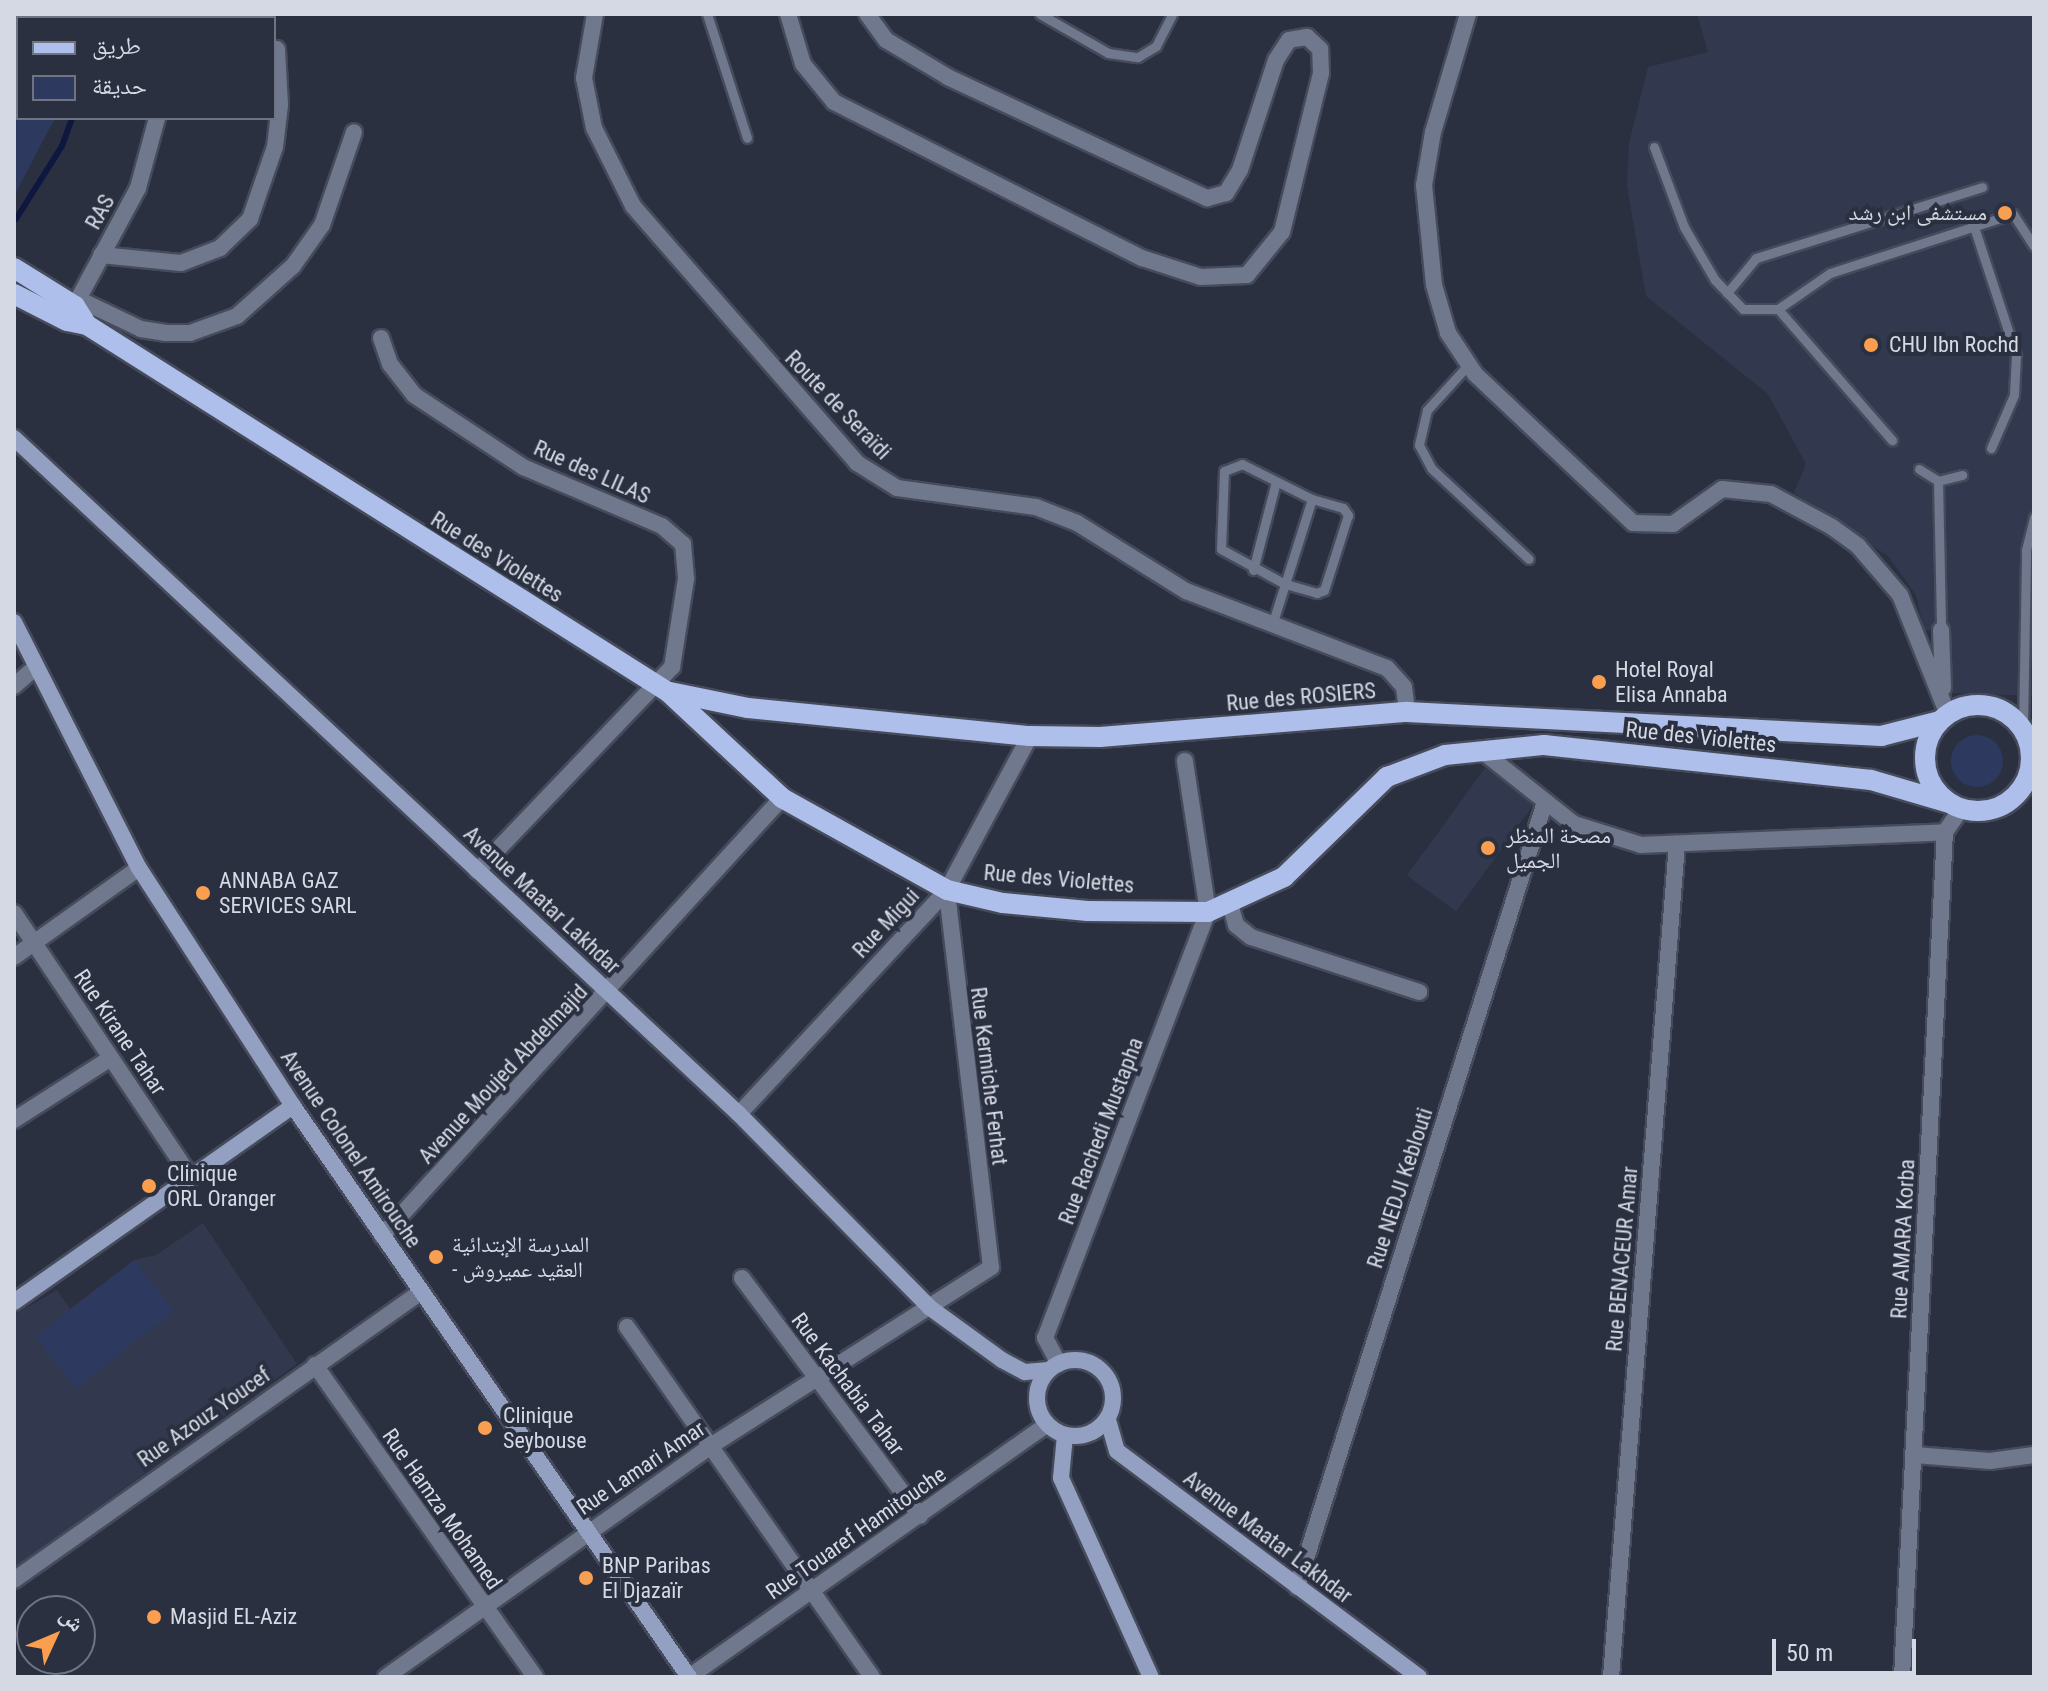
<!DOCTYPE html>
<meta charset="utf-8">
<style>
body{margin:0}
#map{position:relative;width:2048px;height:1691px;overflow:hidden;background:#2a3040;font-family:"Roboto Condensed","Noto Naskh Arabic",sans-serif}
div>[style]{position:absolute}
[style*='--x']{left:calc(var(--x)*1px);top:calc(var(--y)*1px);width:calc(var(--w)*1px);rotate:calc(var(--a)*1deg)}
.built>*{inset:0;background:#32394f;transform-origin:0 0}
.green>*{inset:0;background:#2d395e;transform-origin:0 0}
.round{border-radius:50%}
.stream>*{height:6px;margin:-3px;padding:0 3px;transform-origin:3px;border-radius:3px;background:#0e173f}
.roads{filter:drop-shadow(2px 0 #454b5a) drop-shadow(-2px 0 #454b5a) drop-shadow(0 2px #454b5a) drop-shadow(0 -2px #454b5a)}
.lane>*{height:9px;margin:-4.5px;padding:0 4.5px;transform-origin:4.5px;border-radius:4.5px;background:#70788d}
.street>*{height:16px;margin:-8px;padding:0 8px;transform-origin:8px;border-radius:8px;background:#70788d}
.secondary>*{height:16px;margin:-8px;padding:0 8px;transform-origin:8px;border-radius:8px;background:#94a0c2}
.secondary>.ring{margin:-8px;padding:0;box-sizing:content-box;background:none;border:16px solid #94a0c2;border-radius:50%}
.primary>*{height:20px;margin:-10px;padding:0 10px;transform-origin:10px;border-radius:10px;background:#afbfeb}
.primary>.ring{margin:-10px;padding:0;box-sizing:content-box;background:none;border:20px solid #afbfeb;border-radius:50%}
.dots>*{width:22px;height:22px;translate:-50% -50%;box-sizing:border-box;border:4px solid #2a3040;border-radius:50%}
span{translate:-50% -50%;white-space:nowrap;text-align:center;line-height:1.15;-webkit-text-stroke:8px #2a3040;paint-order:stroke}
.street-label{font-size:22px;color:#d5d9e4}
.poi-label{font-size:22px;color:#d5d9e4}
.right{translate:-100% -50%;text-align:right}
.left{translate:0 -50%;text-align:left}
.frame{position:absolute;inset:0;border:16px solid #d5d9e4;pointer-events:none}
.legend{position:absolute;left:16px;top:16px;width:260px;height:104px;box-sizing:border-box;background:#2a3040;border:2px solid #6e7482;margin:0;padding:10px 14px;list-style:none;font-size:24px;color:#d5d9e4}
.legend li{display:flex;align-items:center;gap:16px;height:40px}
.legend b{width:40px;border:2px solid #6e7482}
.north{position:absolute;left:16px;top:1595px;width:80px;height:80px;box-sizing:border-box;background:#2a3040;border:2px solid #6e7482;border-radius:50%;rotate:46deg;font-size:22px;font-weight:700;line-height:32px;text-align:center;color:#d5d9e4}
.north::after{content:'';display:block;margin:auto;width:28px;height:36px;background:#fa9f4f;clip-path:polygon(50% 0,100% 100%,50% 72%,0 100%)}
.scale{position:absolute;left:1772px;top:1639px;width:144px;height:36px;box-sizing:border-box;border:4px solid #d5d9e4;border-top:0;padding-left:10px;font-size:24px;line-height:28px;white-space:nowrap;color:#d5d9e4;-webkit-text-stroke:6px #2a3040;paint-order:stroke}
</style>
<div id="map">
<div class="built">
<i style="clip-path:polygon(1697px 14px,2034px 14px,2034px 696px,1953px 693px,1951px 630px,1924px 630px,1916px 595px,1888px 556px,1794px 493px,1806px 464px,1768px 394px,1646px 296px,1627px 186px,1629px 143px,1648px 67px,1708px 52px)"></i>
<i style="left:1485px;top:768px;width:61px;height:133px;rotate:36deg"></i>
<i style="clip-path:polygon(203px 1223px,297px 1364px,14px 1567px,14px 1315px,57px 1290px,70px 1309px,134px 1260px,156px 1255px)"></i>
</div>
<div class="green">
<i style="clip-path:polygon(14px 14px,66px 18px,18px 18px,18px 118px,55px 118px,14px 196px)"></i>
<i class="round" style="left:1951px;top:735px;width:52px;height:52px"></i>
<i style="left:134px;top:1260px;width:65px;height:125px;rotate:52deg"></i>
</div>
<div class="stream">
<i style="--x:86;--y:14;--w:4;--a:90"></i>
<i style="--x:16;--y:219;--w:86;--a:-57.8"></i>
<i style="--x:62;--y:146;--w:30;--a:-70"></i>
</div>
<div class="roads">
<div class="lane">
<i style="--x:707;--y:14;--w:130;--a:72.1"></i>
<i style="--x:1040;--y:14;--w:78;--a:29.8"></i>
<i style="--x:1108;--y:53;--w:30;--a:8"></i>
<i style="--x:1138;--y:57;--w:21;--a:-31"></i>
<i style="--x:1156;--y:46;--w:36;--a:-63"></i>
<i style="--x:1654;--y:147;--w:85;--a:69.4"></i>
<i style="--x:1684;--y:227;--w:61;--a:59.7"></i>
<i style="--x:1715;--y:280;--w:40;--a:46"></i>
<i style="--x:1743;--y:309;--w:35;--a:0"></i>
<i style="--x:1778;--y:309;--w:63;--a:-34.7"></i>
<i style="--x:1830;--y:273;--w:192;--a:-17.9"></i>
<i style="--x:2013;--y:214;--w:38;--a:57"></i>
<i style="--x:1975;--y:230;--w:132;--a:71.8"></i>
<i style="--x:2016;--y:355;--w:40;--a:92.9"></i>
<i style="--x:2014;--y:395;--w:58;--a:113.5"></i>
<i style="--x:1727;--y:293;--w:45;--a:-50.4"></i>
<i style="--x:1756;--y:258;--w:237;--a:-17.4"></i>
<i style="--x:1778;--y:309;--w:174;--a:49"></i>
<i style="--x:1468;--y:365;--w:61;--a:132.3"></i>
<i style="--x:1427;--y:410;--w:36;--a:103"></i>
<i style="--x:1419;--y:445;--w:27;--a:62"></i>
<i style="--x:1432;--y:469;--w:132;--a:42.9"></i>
<i style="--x:1242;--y:464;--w:78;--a:26.6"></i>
<i style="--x:1312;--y:499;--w:32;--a:16"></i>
<i style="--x:1343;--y:508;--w:9;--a:54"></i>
<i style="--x:1348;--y:515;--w:79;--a:107.7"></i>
<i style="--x:1324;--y:590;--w:8;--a:157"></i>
<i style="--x:1317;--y:593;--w:33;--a:-164"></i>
<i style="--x:1285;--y:584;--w:73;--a:-151.3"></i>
<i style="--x:1221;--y:549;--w:78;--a:-87.8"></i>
<i style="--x:1224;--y:471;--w:19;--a:-21"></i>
<i style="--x:1919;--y:469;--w:22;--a:32"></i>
<i style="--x:1938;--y:481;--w:25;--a:-14"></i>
<i style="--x:1938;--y:481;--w:149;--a:88.8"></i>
<i style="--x:1253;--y:570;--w:91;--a:-75.4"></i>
<i style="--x:1272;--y:625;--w:132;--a:-72.4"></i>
<i style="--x:2023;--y:730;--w:180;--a:-89"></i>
<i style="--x:2026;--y:550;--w:34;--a:-76"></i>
</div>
<div class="street">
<i style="--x:595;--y:14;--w:65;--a:99.8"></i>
<i style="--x:584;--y:78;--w:51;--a:78.7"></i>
<i style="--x:594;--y:128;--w:87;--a:63.4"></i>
<i style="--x:633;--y:206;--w:341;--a:48.9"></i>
<i style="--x:857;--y:463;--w:47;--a:32"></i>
<i style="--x:897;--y:488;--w:140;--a:7.8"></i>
<i style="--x:1036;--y:507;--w:44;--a:21.3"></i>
<i style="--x:1077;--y:523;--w:128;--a:32"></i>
<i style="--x:1186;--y:591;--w:215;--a:21"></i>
<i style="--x:1387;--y:668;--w:25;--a:48"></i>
<i style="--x:1404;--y:687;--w:25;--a:83"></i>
<i style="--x:788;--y:14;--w:52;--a:73.3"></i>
<i style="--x:803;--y:64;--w:49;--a:50.8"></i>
<i style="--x:834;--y:102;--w:345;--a:26.9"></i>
<i style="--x:1142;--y:258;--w:62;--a:17.9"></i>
<i style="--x:1201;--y:277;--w:46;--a:-2.5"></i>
<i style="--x:1247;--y:275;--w:55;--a:-50.9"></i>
<i style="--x:1282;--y:232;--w:164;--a:-76.2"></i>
<i style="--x:1321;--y:73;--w:24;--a:-92"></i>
<i style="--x:1320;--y:49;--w:18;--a:-137"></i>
<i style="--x:1307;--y:37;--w:18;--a:171"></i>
<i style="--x:1289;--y:40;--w:24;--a:123"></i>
<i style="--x:1276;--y:60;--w:116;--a:108.1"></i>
<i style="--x:1240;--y:170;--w:27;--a:121"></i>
<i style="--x:1226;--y:193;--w:20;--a:165"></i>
<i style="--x:1207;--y:198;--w:286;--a:-155"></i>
<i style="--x:948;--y:77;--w:72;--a:-149.2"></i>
<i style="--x:886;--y:40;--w:32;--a:-126"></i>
<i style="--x:1468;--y:14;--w:123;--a:106.5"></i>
<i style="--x:1433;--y:132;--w:54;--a:99.6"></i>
<i style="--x:1424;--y:185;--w:100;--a:84.3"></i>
<i style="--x:1434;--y:285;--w:50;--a:73.7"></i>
<i style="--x:1448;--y:333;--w:49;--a:56.6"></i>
<i style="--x:1475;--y:374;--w:217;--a:43.3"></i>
<i style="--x:1633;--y:523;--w:40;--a:1.4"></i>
<i style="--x:1673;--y:524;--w:60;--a:-35.5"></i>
<i style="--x:1722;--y:489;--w:49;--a:5.8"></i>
<i style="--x:1771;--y:494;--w:69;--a:28.4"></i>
<i style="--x:1832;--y:527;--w:32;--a:36"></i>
<i style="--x:1858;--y:546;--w:65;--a:49.4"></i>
<i style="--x:1900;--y:595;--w:118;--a:68.2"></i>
<i style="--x:169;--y:18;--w:4;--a:-90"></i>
<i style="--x:101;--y:255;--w:80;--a:5.7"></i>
<i style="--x:181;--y:263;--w:42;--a:-21"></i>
<i style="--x:220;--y:248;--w:42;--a:-44"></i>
<i style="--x:250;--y:219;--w:76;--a:-70.9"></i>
<i style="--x:275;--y:147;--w:42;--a:-83.2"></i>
<i style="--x:280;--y:105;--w:56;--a:-93.1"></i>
<i style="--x:78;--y:299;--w:70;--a:25.5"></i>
<i style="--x:141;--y:329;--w:24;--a:9"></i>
<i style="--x:165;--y:333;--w:25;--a:0"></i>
<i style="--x:190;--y:333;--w:50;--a:-19.9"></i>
<i style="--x:237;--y:316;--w:75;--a:-41.8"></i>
<i style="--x:293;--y:266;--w:50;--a:-54.7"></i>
<i style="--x:322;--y:225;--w:98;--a:-71"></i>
<i style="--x:75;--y:305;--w:133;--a:-61.7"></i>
<i style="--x:138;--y:188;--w:73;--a:-74.8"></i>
<i style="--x:381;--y:338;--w:28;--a:71"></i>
<i style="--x:390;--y:364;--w:39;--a:52"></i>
<i style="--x:414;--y:395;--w:131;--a:33.4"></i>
<i style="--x:523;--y:467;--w:151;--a:23"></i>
<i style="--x:662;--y:526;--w:28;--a:41"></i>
<i style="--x:683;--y:544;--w:35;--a:85"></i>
<i style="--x:686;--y:579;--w:89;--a:99"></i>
<i style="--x:672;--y:667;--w:282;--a:133.7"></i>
<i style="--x:1941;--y:630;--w:58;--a:88"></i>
<i style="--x:14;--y:686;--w:28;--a:-41"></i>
<i style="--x:1482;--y:751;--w:117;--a:38.4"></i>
<i style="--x:1574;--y:824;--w:70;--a:17.4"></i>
<i style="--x:1641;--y:845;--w:304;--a:-2.4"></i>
<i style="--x:1230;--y:904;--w:22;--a:74"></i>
<i style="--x:1236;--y:925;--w:19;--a:39"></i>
<i style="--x:1251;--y:937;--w:177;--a:18.1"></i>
<i style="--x:14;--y:913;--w:316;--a:56.2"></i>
<i style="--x:14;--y:957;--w:153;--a:-35.5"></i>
<i style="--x:739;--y:1114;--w:306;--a:-47.1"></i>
<i style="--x:947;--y:890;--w:175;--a:-61.7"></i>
<i style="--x:14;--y:1120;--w:115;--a:-32.6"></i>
<i style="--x:382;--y:1236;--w:593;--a:-47.6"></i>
<i style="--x:742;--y:1278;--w:297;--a:53.2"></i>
<i style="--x:627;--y:1327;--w:427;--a:55"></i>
<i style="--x:1059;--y:1364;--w:30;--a:-118"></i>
<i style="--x:1045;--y:1338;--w:456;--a:-69.1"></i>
<i style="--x:1208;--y:912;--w:153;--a:-98.7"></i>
<i style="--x:315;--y:1365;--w:382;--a:54.8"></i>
<i style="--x:1915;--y:1455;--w:75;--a:4.6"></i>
<i style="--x:1990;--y:1461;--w:44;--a:-7.8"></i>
<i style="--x:14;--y:1580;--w:499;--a:-35.3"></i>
<i style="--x:1297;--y:1587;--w:823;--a:-72.47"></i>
<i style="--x:386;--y:1677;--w:400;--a:-35.4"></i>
<i style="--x:712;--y:1445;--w:331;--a:-32.5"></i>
<i style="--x:991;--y:1267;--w:380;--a:-96.7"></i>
<i style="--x:689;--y:1677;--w:438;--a:-35.2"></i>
<i style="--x:1611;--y:1677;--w:836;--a:-85.47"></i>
<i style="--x:1902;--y:1677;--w:846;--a:-87.09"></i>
<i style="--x:1945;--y:832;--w:28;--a:-55"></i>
</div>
<div class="secondary">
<i style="--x:14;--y:438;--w:991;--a:43"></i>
<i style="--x:739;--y:1114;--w:271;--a:45.4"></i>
<i style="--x:929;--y:1307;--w:90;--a:36"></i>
<i style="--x:1002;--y:1360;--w:26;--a:28"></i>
<i style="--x:1025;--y:1372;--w:24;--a:-5"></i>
<i style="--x:14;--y:622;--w:276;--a:63.1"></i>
<i style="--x:139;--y:868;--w:283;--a:57.1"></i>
<i style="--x:293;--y:1106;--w:695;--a:55.26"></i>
<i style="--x:14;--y:1302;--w:341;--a:-35.1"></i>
<i class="ring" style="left:1037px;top:1360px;width:60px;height:60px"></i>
<i style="--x:1108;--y:1420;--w:32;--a:74"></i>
<i style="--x:1117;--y:1451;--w:377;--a:36.8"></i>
<i style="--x:1065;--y:1435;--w:43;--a:95.3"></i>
<i style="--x:1061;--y:1478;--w:218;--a:65.7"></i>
</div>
<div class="primary">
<i style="--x:14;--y:268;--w:72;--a:31.9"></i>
<i style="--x:75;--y:306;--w:22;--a:58"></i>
<i style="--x:14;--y:294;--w:59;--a:27"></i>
<i style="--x:67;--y:321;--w:20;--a:11"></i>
<i style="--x:87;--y:325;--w:687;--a:32.28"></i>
<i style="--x:668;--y:692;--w:156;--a:42.9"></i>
<i style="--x:782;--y:798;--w:189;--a:29.1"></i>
<i style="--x:947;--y:890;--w:57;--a:13.1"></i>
<i style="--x:1003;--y:903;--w:85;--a:5.4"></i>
<i style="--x:1088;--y:911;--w:120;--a:0.5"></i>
<i style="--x:1208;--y:912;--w:84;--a:-24.7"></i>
<i style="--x:1284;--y:877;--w:144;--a:-44.2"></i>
<i style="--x:1387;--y:777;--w:62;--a:-20.8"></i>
<i style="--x:1445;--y:755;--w:100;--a:-5.8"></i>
<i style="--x:1544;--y:745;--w:329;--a:6.1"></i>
<i style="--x:1871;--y:780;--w:81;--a:16.4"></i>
<i style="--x:670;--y:692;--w:80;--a:11.6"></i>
<i style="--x:748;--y:708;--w:283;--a:5.7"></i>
<i style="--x:1030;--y:736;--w:70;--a:0.8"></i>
<i style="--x:1100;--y:737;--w:308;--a:-4.7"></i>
<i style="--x:1407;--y:712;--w:475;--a:2.9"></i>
<i style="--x:1881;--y:736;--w:61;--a:-14.3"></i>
<i class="ring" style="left:1925px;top:705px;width:86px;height:86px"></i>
</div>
</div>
<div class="dots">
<i style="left:2005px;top:213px;background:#fa9f4f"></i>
<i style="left:1871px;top:345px;background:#fa9f4f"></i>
<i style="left:1599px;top:682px;background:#fa9f4f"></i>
<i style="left:1488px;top:848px;background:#fa9f4f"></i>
<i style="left:203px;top:893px;background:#fa9f4f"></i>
<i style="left:149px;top:1186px;background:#fa9f4f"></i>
<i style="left:436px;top:1257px;background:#fa9f4f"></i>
<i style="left:485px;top:1428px;background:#fa9f4f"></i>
<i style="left:586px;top:1578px;background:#fa9f4f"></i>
<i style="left:154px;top:1617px;background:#fa9f4f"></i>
</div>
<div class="street-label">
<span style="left:100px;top:212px;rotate:-61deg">RAS</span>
<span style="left:838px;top:405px;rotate:46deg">Route de Seraïdi</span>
<span style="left:592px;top:472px;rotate:24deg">Rue des LILAS</span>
<span style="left:497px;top:557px;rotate:32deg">Rue des Violettes</span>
<span style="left:1301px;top:697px;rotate:-5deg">Rue des ROSIERS</span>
<span style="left:1701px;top:737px;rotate:6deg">Rue des Violettes</span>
<span style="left:1059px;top:879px;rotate:5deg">Rue des Violettes</span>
<span style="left:542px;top:900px;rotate:43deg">Avenue Maatar Lakhdar</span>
<span style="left:886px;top:923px;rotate:-47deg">Rue Migui</span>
<span style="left:120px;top:1032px;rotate:56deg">Rue Kirane Tahar</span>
<span style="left:503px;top:1074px;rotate:-47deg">Avenue Moujed Abdelmajid</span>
<span style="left:989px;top:1076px;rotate:83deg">Rue Kermiche Ferhat</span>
<span style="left:1101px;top:1131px;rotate:-69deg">Rue Rachedi Mustapha</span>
<span style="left:351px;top:1149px;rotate:56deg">Avenue Colonel Amirouche</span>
<span style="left:1400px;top:1188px;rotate:-72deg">Rue NEDJI Keblouti</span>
<span style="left:1903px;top:1239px;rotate:-87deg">Rue AMARA Korba</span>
<span style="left:1622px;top:1259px;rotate:-85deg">Rue BENACEUR Amar</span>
<span style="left:848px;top:1384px;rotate:53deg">Rue Kachabia Tahar</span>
<span style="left:204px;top:1417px;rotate:-35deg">Rue Azouz Youcef</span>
<span style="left:641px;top:1468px;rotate:-34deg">Rue Lamari Amar</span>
<span style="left:442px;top:1509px;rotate:55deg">Rue Hamza Mohamed</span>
<span style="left:856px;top:1533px;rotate:-35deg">Rue Touaref Hamitouche</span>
<span style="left:1268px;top:1537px;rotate:37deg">Avenue Maatar Lakhdar</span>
</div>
<div class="poi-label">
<span class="right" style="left:1987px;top:213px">مستشفى ابن رشد</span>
<span class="left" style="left:1889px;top:345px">CHU Ibn Rochd</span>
<span class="left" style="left:1615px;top:682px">Hotel Royal<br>Elisa Annaba</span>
<span class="left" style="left:1506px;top:848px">مصحة المنظر<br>الجميل</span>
<span class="left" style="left:219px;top:893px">ANNABA GAZ<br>SERVICES SARL</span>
<span class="left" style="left:167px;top:1186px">Clinique<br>ORL Oranger</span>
<span class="left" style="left:452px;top:1257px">المدرسة الإبتدائية<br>- العقيد عميروش</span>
<span class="left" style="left:503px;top:1428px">Clinique<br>Seybouse</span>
<span class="left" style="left:602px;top:1578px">BNP Paribas<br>El Djazaïr</span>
<span class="left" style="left:170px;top:1617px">Masjid EL-Aziz</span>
</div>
<div class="frame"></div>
<ul class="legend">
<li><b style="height:10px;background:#afbfeb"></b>طريق</li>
<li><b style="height:22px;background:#2d395e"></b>حديقة</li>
</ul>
<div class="north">ش</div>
<div class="scale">50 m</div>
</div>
